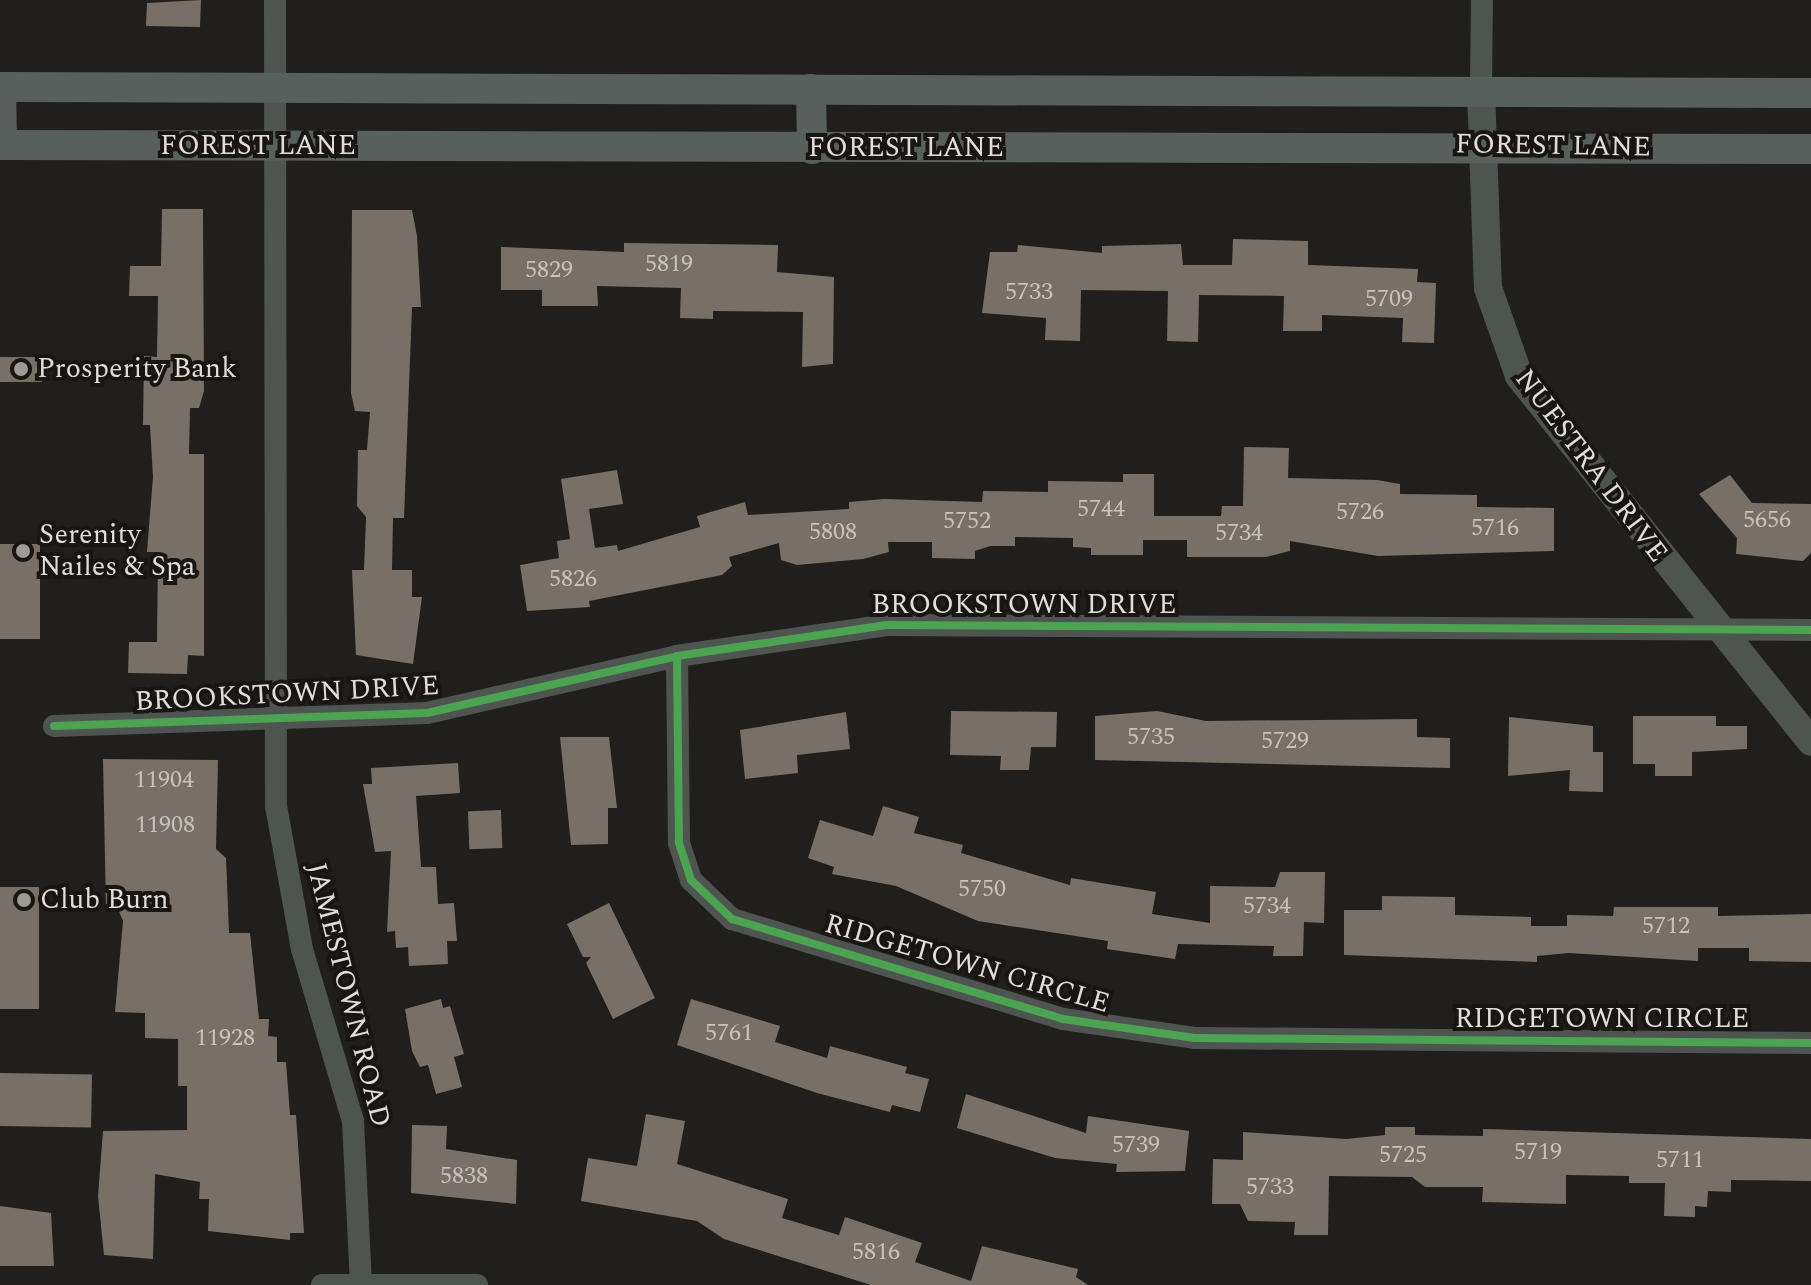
<!DOCTYPE html>
<style>
body{margin:0}
#map{position:relative;width:1811px;height:1285px;overflow:hidden;background:#211f1d;font-family:Spectral,serif}
div>[style]{position:absolute}
[style*='--x']{left:calc(var(--x)*1px);top:calc(var(--y)*1px);width:calc(var(--w)*1px);rotate:calc(var(--a)*1deg)}
.building>*{inset:0;background:#787067;transform-origin:0 0}
.minor>*{height:22px;margin:-11px;padding:0 11px;transform-origin:11px;border-radius:11px;background:#4e5551}
.tertiary>*{height:28px;margin:-14px;padding:0 14px;transform-origin:14px;border-radius:14px;background:#4e5551}
.secondary>*{height:30px;margin:-15px;padding:0 15px;transform-origin:15px;border-radius:15px;background:#58605d}
.cycleway>*{height:8px;margin:-4px;padding:0 4px;transform-origin:4px;border-radius:4px;background:#4ca352}
.dots>*{width:22px;height:22px;translate:-50% -50%;box-sizing:border-box;border:4px solid #191512;border-radius:50%}
span{translate:-50% -50%;white-space:nowrap;text-align:center;line-height:1.15;-webkit-text-stroke:8px #191512;paint-order:stroke}
.number-label{font-size:24px;color:#c6c2be}
.number-label span{-webkit-text-stroke-width:0}
.street-label{font-size:28px;color:#e0dddb}
.poi-label{font-size:28px;color:#e0dddb}
.left{translate:0 -50%;text-align:left}
</style>
<div id="map">
<div class="building">
<i style="clip-path:polygon(201px 0,200px 27px,146px 26px,147px 3px)"></i>
<i style="clip-path:polygon(162px 209px,203px 209px,204px 391px,199px 408px,190px 408px,189px 454px,204px 454px,204px 656px,188px 655px,187px 674px,128px 673px,129px 642px,157px 642px,158px 552px,147px 552px,153px 477px,150px 425px,143px 425px,144px 356px,157px 357px,158px 296px,129px 296px,130px 266px,161px 266px)"></i>
<i style="clip-path:polygon(352px 210px,412px 210px,417px 236px,421px 307px,412px 307px,404px 518px,393px 518px,392px 570px,412px 570px,412px 597px,422px 597px,413px 664px,356px 655px,352px 570px,364px 570px,366px 517px,357px 506px,358px 450px,367px 450px,370px 412px,355px 411px,351px 393px)"></i>
<i style="clip-path:polygon(1233px 239px,1308px 241px,1308px 265px,1418px 269px,1417px 282px,1436px 283px,1434px 343px,1402px 342px,1403px 318px,1322px 315px,1322px 331px,1283px 331px,1284px 296px,1199px 295px,1198px 342px,1167px 341px,1168px 291px,1081px 290px,1080px 341px,1045px 340px,1046px 318px,982px 313px,990px 252px,1017px 252px,1018px 245px,1102px 253px,1102px 246px,1181px 244px,1183px 265px,1232px 265px)"></i>
<i style="clip-path:polygon(624px 243px,778px 245px,777px 272px,834px 277px,833px 364px,802px 367px,803px 312px,713px 311px,713px 319px,680px 318px,681px 288px,597px 286px,598px 306px,542px 306px,542px 290px,501px 290px,501px 247px,624px 252px)"></i>
<i style="left:0;top:357px;width:42px;height:25px"></i>
<i style="clip-path:polygon(1244px 447px,1289px 448px,1288px 478px,1377px 480px,1400px 484px,1400px 494px,1477px 495px,1477px 507px,1554px 508px,1554px 551px,1378px 556px,1290px 541px,1290px 551px,1266px 557px,1187px 557px,1187px 540px,1143px 540px,1143px 555px,1091px 555px,1091px 548px,1073px 547px,1073px 538px,1015px 537px,1015px 546px,990px 546px,975px 551px,975px 559px,932px 558px,932px 542px,888px 542px,889px 552px,863px 559px,797px 565px,781px 560px,779px 543px,729px 557px,732px 566px,722px 575px,589px 601px,590px 607px,527px 611px,520px 565px,559px 558px,557px 541px,570px 539px,561px 479px,617px 470px,623px 504px,589px 509px,595px 548px,617px 545px,618px 551px,700px 527px,697px 516px,745px 502px,748px 515px,849px 509px,849px 502px,884px 499px,982px 502px,983px 491px,1048px 492px,1048px 481px,1123px 482px,1123px 474px,1154px 474px,1154px 516px,1221px 516px,1222px 506px,1243px 506px)"></i>
<i style="clip-path:polygon(1730px 475px,1752px 503px,1811px 504px,1811px 553px,1803px 561px,1736px 554px,1737px 538px,1699px 494px)"></i>
<i style="left:0;top:544px;width:40px;height:95px"></i>
<i style="clip-path:polygon(951px 711px,1057px 712px,1056px 747px,1031px 747px,1029px 770px,1000px 770px,1001px 756px,950px 755px)"></i>
<i style="clip-path:polygon(1157px 711px,1206px 721px,1417px 719px,1417px 737px,1450px 738px,1450px 768px,1095px 760px,1095px 716px)"></i>
<i style="clip-path:polygon(846px 712px,850px 749px,797px 755px,798px 773px,745px 779px,740px 730px)"></i>
<i style="clip-path:polygon(1633px 716px,1716px 716px,1716px 726px,1747px 726px,1747px 749px,1692px 752px,1692px 776px,1655px 776px,1655px 764px,1633px 764px)"></i>
<i style="clip-path:polygon(1509px 717px,1593px 726px,1593px 752px,1603px 752px,1603px 792px,1569px 791px,1570px 770px,1508px 776px)"></i>
<i style="clip-path:polygon(560px 737px,609px 737px,617px 808px,608px 808px,608px 844px,571px 845px)"></i>
<i style="clip-path:polygon(103px 759px,218px 760px,216px 849px,226px 858px,229px 933px,250px 933px,259px 1019px,269px 1019px,268px 1036px,277px 1037px,277px 1062px,286px 1062px,290px 1115px,296px 1115px,304px 1233px,290px 1233px,290px 1240px,208px 1231px,209px 1199px,199px 1199px,200px 1182px,155px 1174px,153px 1259px,104px 1255px,98px 1196px,103px 1131px,187px 1130px,187px 1086px,178px 1086px,178px 1039px,145px 1038px,145px 1013px,115px 1012px,123px 921px,118px 909px,106px 909px)"></i>
<i style="clip-path:polygon(458px 763px,460px 793px,416px 796px,421px 867px,436px 867px,438px 904px,454px 903px,457px 941px,447px 941px,448px 964px,409px 966px,408px 947px,396px 948px,395px 931px,387px 932px,391px 851px,375px 852px,363px 784px,372px 784px,371px 768px)"></i>
<i style="clip-path:polygon(883px 806px,919px 817px,914px 833px,963px 845px,961px 853px,1070px 885px,1071px 878px,1156px 892px,1152px 914px,1210px 923px,1210px 886px,1275px 887px,1280px 872px,1325px 872px,1324px 923px,1304px 922px,1303px 956px,1273px 956px,1274px 946px,1178px 944px,1175px 959px,1107px 949px,1108px 941px,978px 921px,896px 886px,832px 874px,834px 867px,808px 858px,820px 820px,873px 836px)"></i>
<i style="left:501px;top:810px;width:38px;height:33px;rotate:88deg"></i>
<i style="left:0;top:887px;width:39px;height:122px"></i>
<i style="clip-path:polygon(1382px 896px,1455px 897px,1455px 915px,1531px 917px,1531px 926px,1567px 926px,1567px 915px,1613px 916px,1614px 907px,1718px 907px,1718px 916px,1811px 914px,1811px 962px,1749px 961px,1749px 948px,1698px 948px,1698px 961px,1569px 953px,1537px 956px,1537px 962px,1344px 955px,1344px 910px,1382px 910px)"></i>
<i style="clip-path:polygon(609px 903px,655px 998px,613px 1019px,586px 963px,591px 957px,583px 957px,567px 924px)"></i>
<i style="clip-path:polygon(441px 999px,443px 1008px,450px 1006px,464px 1054px,454px 1057px,462px 1087px,436px 1094px,428px 1065px,420px 1067px,412px 1051px,405px 1009px)"></i>
<i style="clip-path:polygon(691px 999px,780px 1026px,775px 1042px,827px 1058px,830px 1046px,907px 1067px,905px 1073px,929px 1079px,920px 1112px,892px 1105px,890px 1112px,817px 1093px,677px 1045px)"></i>
<i style="left:0;top:1073px;width:92px;height:53px;rotate:1deg"></i>
<i style="clip-path:polygon(966px 1094px,1086px 1133px,1088px 1116px,1189px 1131px,1185px 1171px,1116px 1172px,1117px 1164px,1055px 1158px,957px 1128px)"></i>
<i style="clip-path:polygon(646px 1114px,685px 1121px,677px 1164px,788px 1199px,782px 1218px,839px 1235px,845px 1217px,922px 1243px,915px 1262px,971px 1281px,982px 1246px,1078px 1269px,1076px 1277px,1088px 1285px,871px 1285px,724px 1239px,697px 1221px,581px 1201px,588px 1158px,637px 1166px)"></i>
<i style="clip-path:polygon(412px 1125px,447px 1126px,446px 1149px,517px 1160px,516px 1204px,411px 1193px)"></i>
<i style="clip-path:polygon(1385px 1127px,1415px 1127px,1415px 1135px,1483px 1136px,1483px 1129px,1811px 1139px,1811px 1181px,1731px 1180px,1731px 1192px,1708px 1191px,1707px 1207px,1695px 1206px,1695px 1217px,1664px 1216px,1665px 1183px,1629px 1183px,1629px 1176px,1566px 1175px,1566px 1204px,1482px 1202px,1483px 1187px,1425px 1187px,1412px 1177px,1329px 1176px,1328px 1235px,1294px 1235px,1295px 1222px,1248px 1221px,1240px 1204px,1212px 1204px,1213px 1159px,1243px 1160px,1243px 1132px,1346px 1139px,1385px 1135px)"></i>
<i style="clip-path:polygon(0 1206px,51px 1213px,54px 1266px,0 1266px)"></i>
</div>
<div class="minor">
<i style="--x:275;--y:0;--w:806;--a:89.93"></i>
<i style="--x:276;--y:806;--w:145;--a:79.7"></i>
<i style="--x:302;--y:949;--w:179;--a:73.5"></i>
<i style="--x:353;--y:1121;--w:164;--a:87.2"></i>
<i style="--x:1481;--y:89;--w:89;--a:-89.4"></i>
<i style="--x:677;--y:656;--w:187;--a:89.4"></i>
<i style="--x:679;--y:843;--w:39;--a:72"></i>
<i style="--x:691;--y:880;--w:57;--a:43.6"></i>
<i style="--x:732;--y:919;--w:346;--a:16.8"></i>
<i style="--x:1063;--y:1019;--w:133;--a:8.2"></i>
<i style="--x:1195;--y:1038;--w:616;--a:0.47"></i>
<i style="--x:54;--y:726;--w:373;--a:-2"></i>
<i style="--x:427;--y:713;--w:256;--a:-12.8"></i>
<i style="--x:677;--y:656;--w:212;--a:-8.4"></i>
<i style="--x:887;--y:625;--w:924;--a:0.31"></i>
<i style="--x:322;--y:1285;--w:155;--a:0"></i>
</div>
<div class="tertiary">
<i style="--x:1481;--y:89;--w:199;--a:88"></i>
<i style="--x:1488;--y:288;--w:93;--a:70.6"></i>
<i style="--x:1519;--y:376;--w:468;--a:51.4"></i>
</div>
<div class="secondary">
<i style="--x:0;--y:87;--w:1811;--a:0.19"></i>
<i style="--x:1;--y:87;--w:58;--a:89"></i>
<i style="--x:811;--y:89;--w:60;--a:89"></i>
<i style="--x:0;--y:145;--w:1811;--a:0.13"></i>
</div>
<div class="cycleway">
<i style="--x:677;--y:656;--w:187;--a:89.4"></i>
<i style="--x:679;--y:843;--w:39;--a:72"></i>
<i style="--x:691;--y:880;--w:57;--a:43.6"></i>
<i style="--x:732;--y:919;--w:346;--a:16.8"></i>
<i style="--x:1063;--y:1019;--w:133;--a:8.2"></i>
<i style="--x:1195;--y:1038;--w:616;--a:0.47"></i>
<i style="--x:54;--y:726;--w:373;--a:-2"></i>
<i style="--x:427;--y:713;--w:256;--a:-12.8"></i>
<i style="--x:677;--y:656;--w:212;--a:-8.4"></i>
<i style="--x:887;--y:625;--w:924;--a:0.31"></i>
</div>
<div class="dots">
<i style="left:21px;top:369px;background:#9d9a98"></i>
<i style="left:23px;top:551px;background:#9d9a98"></i>
<i style="left:24px;top:900px;background:#9d9a98"></i>
</div>
<div class="number-label">
<span style="left:669px;top:265px">5819</span>
<span style="left:549px;top:271px">5829</span>
<span style="left:1029px;top:293px">5733</span>
<span style="left:1389px;top:300px">5709</span>
<span style="left:1101px;top:510px">5744</span>
<span style="left:1360px;top:513px">5726</span>
<span style="left:1767px;top:521px">5656</span>
<span style="left:967px;top:522px">5752</span>
<span style="left:1495px;top:529px">5716</span>
<span style="left:833px;top:533px">5808</span>
<span style="left:1239px;top:534px">5734</span>
<span style="left:573px;top:580px">5826</span>
<span style="left:1151px;top:738px">5735</span>
<span style="left:1285px;top:742px">5729</span>
<span style="left:164px;top:781px">11904</span>
<span style="left:165px;top:826px">11908</span>
<span style="left:982px;top:890px">5750</span>
<span style="left:1267px;top:907px">5734</span>
<span style="left:1666px;top:927px">5712</span>
<span style="left:729px;top:1034px">5761</span>
<span style="left:225px;top:1039px">11928</span>
<span style="left:1136px;top:1146px">5739</span>
<span style="left:1538px;top:1153px">5719</span>
<span style="left:1403px;top:1156px">5725</span>
<span style="left:1680px;top:1161px">5711</span>
<span style="left:464px;top:1177px">5838</span>
<span style="left:1270px;top:1188px">5733</span>
<span style="left:876px;top:1253px">5816</span>
</div>
<div class="street-label">
<span style="left:258px;top:146px">FOREST LANE</span>
<span style="left:1553px;top:146px;rotate:1deg">FOREST LANE</span>
<span style="left:906px;top:148px">FOREST LANE</span>
<span style="left:1591px;top:466px;rotate:53deg">NUESTRA DRIVE</span>
<span style="left:1024px;top:605px">BROOKSTOWN DRIVE</span>
<span style="left:287px;top:694px;rotate:-3deg">BROOKSTOWN DRIVE</span>
<span style="left:967px;top:964px;rotate:16deg">RIDGETOWN CIRCLE</span>
<span style="left:348px;top:995px;rotate:76deg">JAMESTOWN ROAD</span>
<span style="left:1602px;top:1019px">RIDGETOWN CIRCLE</span>
</div>
<div class="poi-label">
<span class="left" style="left:37px;top:369px">Prosperity Bank</span>
<span class="left" style="left:39px;top:551px">Serenity<br>Nailes &amp; Spa</span>
<span class="left" style="left:40px;top:900px">Club Burn</span>
</div>
</div>
